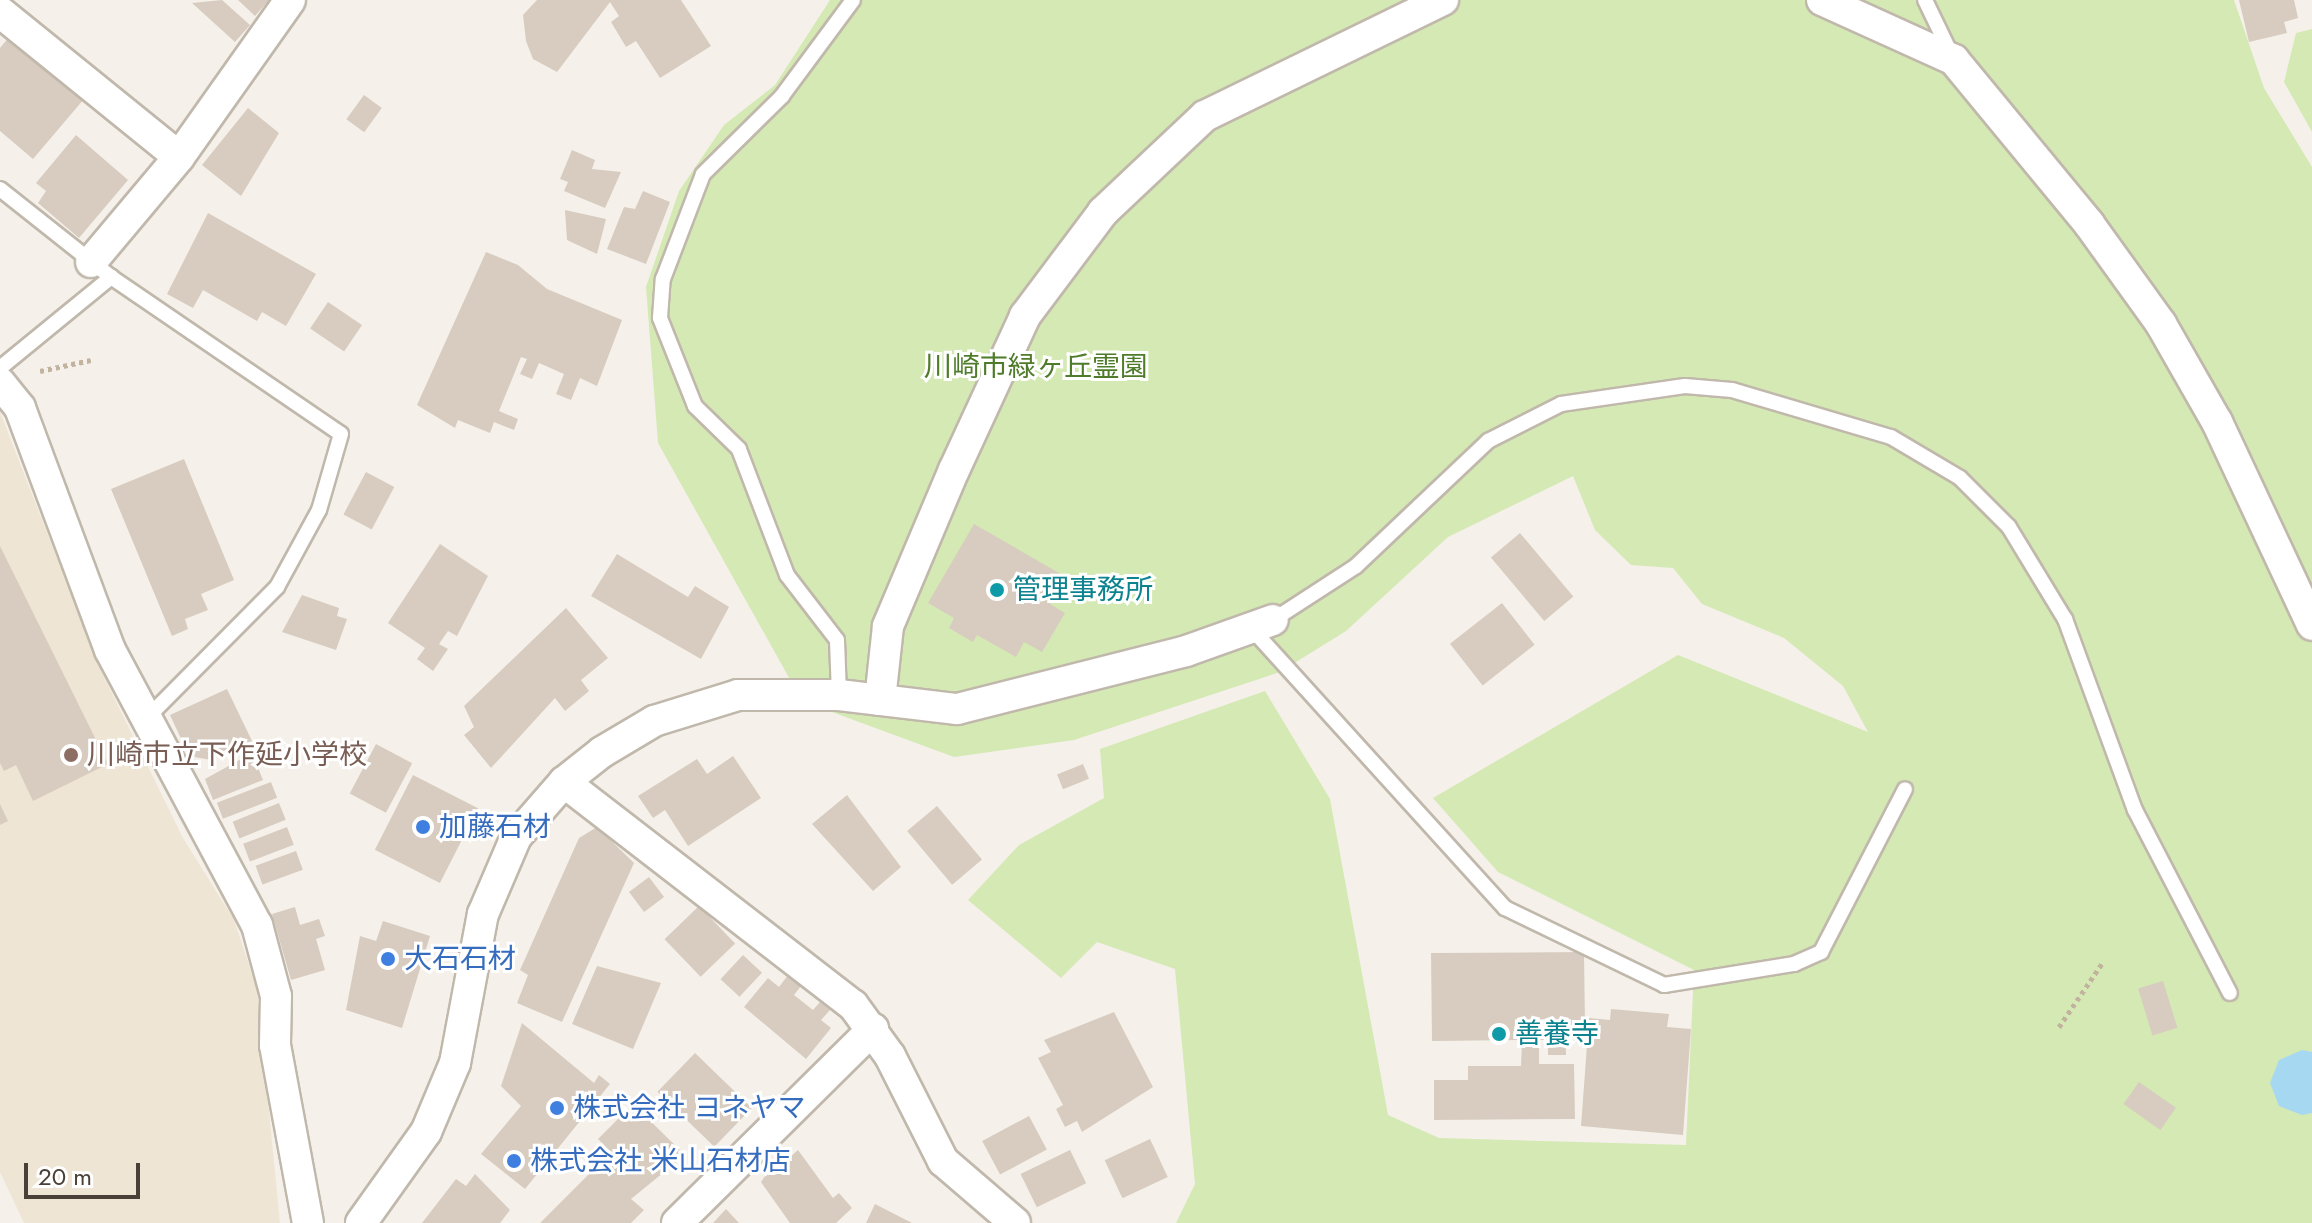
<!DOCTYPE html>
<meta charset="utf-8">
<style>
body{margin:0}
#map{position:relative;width:2312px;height:1223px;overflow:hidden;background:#f5f1ea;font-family:Jost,"Noto Sans JP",sans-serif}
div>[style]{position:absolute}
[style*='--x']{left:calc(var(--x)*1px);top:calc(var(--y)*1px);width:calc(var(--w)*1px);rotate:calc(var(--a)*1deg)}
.education>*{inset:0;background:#eee5d4}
.green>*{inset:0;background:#d4e9b3}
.water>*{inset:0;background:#a7d8f1}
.building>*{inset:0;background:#d7ccbf;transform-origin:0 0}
.path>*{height:5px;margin-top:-2.5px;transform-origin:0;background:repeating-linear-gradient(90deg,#c2b39e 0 4px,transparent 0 8px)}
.roads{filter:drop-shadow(2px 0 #c1b8ac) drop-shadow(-2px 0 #c1b8ac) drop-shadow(0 2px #c1b8ac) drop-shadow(0 -2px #c1b8ac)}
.service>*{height:14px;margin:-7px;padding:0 7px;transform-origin:7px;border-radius:7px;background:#fff}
.minor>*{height:30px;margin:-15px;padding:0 15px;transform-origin:15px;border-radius:15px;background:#fff}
.dots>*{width:22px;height:22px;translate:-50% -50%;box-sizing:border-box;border:4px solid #fff;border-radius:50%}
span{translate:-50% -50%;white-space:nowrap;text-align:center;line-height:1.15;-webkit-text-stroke:6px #fff;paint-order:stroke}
.park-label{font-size:28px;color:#4f7c2a}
.culture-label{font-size:28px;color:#0d838f}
.left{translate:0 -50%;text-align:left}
.education-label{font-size:28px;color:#785e54}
.shop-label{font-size:28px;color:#366cbe}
.scale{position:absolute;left:24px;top:1163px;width:116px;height:36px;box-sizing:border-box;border:4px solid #494138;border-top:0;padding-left:10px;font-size:24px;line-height:28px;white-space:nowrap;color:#494138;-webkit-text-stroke:6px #fff;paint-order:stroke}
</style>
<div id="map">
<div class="education">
<i style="clip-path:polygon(0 412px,101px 671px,183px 838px,234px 920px,257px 989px,280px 1223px,24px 1223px,0 1172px)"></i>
</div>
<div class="green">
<i style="clip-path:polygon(830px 0,2234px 0,2264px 88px,2312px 167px,2312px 1223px,1176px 1223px,1195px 1184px,1175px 969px,1097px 942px,1061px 978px,968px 900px,1019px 845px,1104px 798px,1100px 749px,1265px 691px,1330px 799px,1388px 1115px,1439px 1138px,1686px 1145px,1694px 970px,1498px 872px,1433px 798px,1678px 655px,1868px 732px,1843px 686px,1784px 638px,1702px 604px,1673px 568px,1631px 565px,1595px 530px,1573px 476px,1448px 537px,1346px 631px,1280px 672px,1074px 740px,954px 757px,802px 701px,658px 443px,646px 287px,679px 191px,724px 125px,775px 85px)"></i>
<i style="clip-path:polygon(2312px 29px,2312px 132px,2284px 82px,2296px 33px)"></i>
</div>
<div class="water">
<i style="clip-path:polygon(2302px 1050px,2312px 1052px,2312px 1113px,2302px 1115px,2279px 1106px,2270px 1083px,2279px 1060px)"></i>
</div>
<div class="building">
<i style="clip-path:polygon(222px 0,250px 25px,235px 42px,192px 3px)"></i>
<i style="clip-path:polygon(238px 0,269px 0,255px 16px)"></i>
<i style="clip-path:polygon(537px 0,681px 0,711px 46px,660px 78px,636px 41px,626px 47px,611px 22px,619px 16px,610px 2px,557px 72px,533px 59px,526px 41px,523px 15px)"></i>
<i style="clip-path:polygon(2239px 0,2294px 0,2298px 18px,2284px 22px,2287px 33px,2249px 42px)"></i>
<i style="clip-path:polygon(10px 36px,84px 99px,33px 159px,0 131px,0 48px)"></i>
<i style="left:364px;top:95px;width:22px;height:30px;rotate:36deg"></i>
<i style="clip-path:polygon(248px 108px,279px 133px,241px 196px,202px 165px)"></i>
<i style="clip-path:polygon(76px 135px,128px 180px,79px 238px,38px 203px,46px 191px,36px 183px)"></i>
<i style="clip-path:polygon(572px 150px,595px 160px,592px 169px,621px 172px,605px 208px,564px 191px,568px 182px,560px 179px)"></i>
<i style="clip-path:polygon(643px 191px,670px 202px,646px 264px,607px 249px,624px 207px,635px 209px)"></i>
<i style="clip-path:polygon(565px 210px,606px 219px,597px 254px,567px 240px)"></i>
<i style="clip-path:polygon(208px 213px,316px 274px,286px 326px,262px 312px,257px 321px,203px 290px,193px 308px,167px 294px)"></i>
<i style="clip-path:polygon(486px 252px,518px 265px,547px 289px,622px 320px,597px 386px,580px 378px,571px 400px,556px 394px,564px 374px,539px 363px,532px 379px,520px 374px,527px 359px,521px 357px,499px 411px,518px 419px,514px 430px,494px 422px,490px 433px,458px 420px,455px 428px,417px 405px)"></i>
<i style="left:328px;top:302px;width:41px;height:32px;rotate:34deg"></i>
<i style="clip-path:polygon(184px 459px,234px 580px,201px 594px,208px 610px,185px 619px,188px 629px,172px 636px,111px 489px)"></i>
<i style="left:366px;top:472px;width:32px;height:48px;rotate:28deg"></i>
<i style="clip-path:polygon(974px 524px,1066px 577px,1050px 604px,1065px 613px,1042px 652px,1024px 642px,1016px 657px,977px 635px,973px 642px,949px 628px,954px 618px,928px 603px)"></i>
<i style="left:1520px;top:533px;width:83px;height:38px;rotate:50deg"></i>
<i style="clip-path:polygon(440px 544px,488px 576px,457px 636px,448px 631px,439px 644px,448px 649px,433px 671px,417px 659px,425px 648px,388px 623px)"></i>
<i style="clip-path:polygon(0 546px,108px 764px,33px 801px,16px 765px,4px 771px,0 763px)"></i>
<i style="clip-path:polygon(617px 554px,688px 597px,695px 586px,729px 607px,701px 659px,591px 596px)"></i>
<i style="clip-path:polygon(302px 595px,339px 608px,337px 616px,347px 619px,336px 650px,282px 632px)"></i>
<i style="left:1502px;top:603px;width:53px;height:66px;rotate:52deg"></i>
<i style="clip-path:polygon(566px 608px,608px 658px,581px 680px,589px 691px,565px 711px,555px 698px,491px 768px,464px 735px,474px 727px,464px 706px)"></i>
<i style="clip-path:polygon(227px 689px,252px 741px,211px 760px,189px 756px,170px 715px)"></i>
<i style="left:376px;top:744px;width:41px;height:56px;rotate:28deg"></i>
<i style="clip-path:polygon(252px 753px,263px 780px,213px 800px,205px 779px)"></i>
<i style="clip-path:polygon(733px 756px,761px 798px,688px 846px,665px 810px,653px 818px,638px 796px,697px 759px,707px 774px)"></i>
<i style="left:1083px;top:764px;width:16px;height:28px;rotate:68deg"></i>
<i style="left:413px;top:775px;width:73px;height:84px;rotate:27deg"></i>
<i style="left:271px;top:782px;width:17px;height:58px;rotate:69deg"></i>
<i style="clip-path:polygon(847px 795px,901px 867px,873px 891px,812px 824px)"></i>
<i style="left:279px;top:803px;width:18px;height:50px;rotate:68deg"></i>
<i style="clip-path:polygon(0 804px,8px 821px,0 825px)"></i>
<i style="left:937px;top:806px;width:70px;height:39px;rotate:50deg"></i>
<i style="left:287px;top:827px;width:19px;height:47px;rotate:69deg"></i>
<i style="clip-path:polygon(597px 827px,634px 863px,562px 1022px,517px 1003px,528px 975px,520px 970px,579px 838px)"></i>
<i style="left:296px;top:851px;width:20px;height:43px;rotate:70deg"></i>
<i style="left:649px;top:877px;width:25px;height:25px;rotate:53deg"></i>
<i style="left:699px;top:906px;width:52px;height:48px;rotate:46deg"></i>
<i style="clip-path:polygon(295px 907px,300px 925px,319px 919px,325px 936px,316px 939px,325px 970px,291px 980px,272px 914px)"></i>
<i style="clip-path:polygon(383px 921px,430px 936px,402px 1028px,346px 1010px,360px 936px,376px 941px)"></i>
<i style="clip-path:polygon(1584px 952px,1585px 1028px,1565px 1028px,1566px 1055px,1548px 1055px,1548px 1040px,1539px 1040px,1539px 1064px,1574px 1064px,1575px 1119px,1434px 1120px,1434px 1080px,1468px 1080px,1468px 1066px,1521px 1066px,1522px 1040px,1432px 1041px,1431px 953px)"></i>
<i style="left:743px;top:955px;width:26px;height:33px;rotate:43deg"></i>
<i style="clip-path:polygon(597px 966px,661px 983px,633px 1049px,572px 1024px)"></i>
<i style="clip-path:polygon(788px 975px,801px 986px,794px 995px,813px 1010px,820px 1002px,830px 1010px,821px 1020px,831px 1028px,806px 1059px,744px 1007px,768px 978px,779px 987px)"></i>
<i style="left:2163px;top:981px;width:49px;height:26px;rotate:73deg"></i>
<i style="clip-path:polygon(1611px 1009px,1669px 1014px,1667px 1027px,1691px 1029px,1683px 1135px,1581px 1126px,1589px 1018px,1610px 1020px)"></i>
<i style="clip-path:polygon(1114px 1012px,1153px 1087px,1082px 1132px,1077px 1121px,1065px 1127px,1056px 1109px,1063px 1105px,1038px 1058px,1051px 1052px,1044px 1040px)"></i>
<i style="clip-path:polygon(522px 1023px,594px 1083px,599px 1075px,610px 1084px,525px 1189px,481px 1154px,521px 1106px,501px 1086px)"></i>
<i style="left:695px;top:1053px;width:79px;height:54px;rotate:44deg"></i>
<i style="left:2139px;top:1082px;width:45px;height:27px;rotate:35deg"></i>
<i style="clip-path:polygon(633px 1104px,685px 1155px,631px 1199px,644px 1210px,631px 1223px,540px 1223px,611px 1152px,598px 1139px)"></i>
<i style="left:1029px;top:1116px;width:38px;height:53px;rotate:62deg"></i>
<i style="left:1150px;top:1139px;width:42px;height:50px;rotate:65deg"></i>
<i style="clip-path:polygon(783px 1149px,790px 1157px,798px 1150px,833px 1198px,839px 1193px,852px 1208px,836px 1223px,790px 1223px,761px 1182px)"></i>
<i style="left:1070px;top:1150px;width:37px;height:55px;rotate:64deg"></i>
<i style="clip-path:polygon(475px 1174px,510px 1210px,500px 1223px,422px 1223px,456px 1179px,466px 1186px)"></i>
<i style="clip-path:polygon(875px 1204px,912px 1223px,866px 1223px)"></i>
<i style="clip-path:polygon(726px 1209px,739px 1223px,713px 1223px)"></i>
</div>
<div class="path">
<i style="--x:40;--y:371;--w:52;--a:-12.2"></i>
<i style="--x:2059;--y:1027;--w:78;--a:-55.9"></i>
</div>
<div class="roads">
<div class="service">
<i style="--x:1925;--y:0;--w:60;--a:64.3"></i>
<i style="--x:0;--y:189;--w:142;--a:38.4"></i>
<i style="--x:111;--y:277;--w:278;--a:34.3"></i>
<i style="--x:341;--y:434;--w:79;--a:106.1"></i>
<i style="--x:319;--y:510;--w:88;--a:118.6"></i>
<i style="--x:277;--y:587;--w:182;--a:134.8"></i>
<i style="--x:0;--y:368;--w:144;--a:-39.3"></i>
<i style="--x:1273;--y:620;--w:99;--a:-33"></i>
<i style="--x:1356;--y:566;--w:182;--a:-43.4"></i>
<i style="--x:1488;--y:441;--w:82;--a:-26.9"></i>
<i style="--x:1561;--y:404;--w:125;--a:-8.3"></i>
<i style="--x:1685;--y:386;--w:47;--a:4.9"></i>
<i style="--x:1732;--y:390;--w:166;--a:16.5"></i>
<i style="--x:1891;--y:437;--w:80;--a:30.7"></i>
<i style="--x:1960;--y:478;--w:69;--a:45"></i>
<i style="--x:2009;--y:527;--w:108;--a:58.7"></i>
<i style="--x:2065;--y:619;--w:203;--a:69.9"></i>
<i style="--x:2135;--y:810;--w:206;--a:62.6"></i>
<i style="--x:1251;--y:628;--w:378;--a:47.8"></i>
<i style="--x:1505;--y:908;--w:177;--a:25.8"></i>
<i style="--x:1664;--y:985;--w:132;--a:-9.2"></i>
<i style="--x:1794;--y:964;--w:30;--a:-24"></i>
<i style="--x:1821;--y:952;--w:183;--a:-62.7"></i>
<i style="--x:839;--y:695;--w:55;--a:-92.1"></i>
<i style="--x:837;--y:640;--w:82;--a:-127.6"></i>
<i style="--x:787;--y:575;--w:135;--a:-110.9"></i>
<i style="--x:739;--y:449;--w:62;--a:-135.7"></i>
<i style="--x:695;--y:406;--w:95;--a:-111.7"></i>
<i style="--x:660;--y:318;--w:39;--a:-86"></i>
<i style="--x:663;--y:279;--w:112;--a:-69.1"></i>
<i style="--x:703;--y:174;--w:111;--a:-44.6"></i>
<i style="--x:782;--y:96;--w:119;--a:-53.5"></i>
</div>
<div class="minor">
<i style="--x:1822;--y:0;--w:145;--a:24.4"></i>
<i style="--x:1954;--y:60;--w:212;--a:50.5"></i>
<i style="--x:2089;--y:224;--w:123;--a:54.2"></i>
<i style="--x:2161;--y:324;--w:113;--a:60.3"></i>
<i style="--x:2217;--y:422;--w:224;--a:64.9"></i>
<i style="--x:0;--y:12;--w:230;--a:39"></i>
<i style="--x:91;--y:262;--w:137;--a:-50"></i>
<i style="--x:179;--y:157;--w:192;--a:-54.7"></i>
<i style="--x:0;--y:383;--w:32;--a:51"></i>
<i style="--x:20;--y:408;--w:258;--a:69.6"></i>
<i style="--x:110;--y:650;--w:312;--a:61.9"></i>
<i style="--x:257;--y:925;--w:73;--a:75"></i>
<i style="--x:276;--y:996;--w:49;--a:91.2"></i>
<i style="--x:275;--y:1045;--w:181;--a:79.5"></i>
<i style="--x:880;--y:700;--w:74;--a:-83.8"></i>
<i style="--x:888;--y:626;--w:169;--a:-67.1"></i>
<i style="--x:954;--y:470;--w:170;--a:-65.2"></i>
<i style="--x:1025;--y:316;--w:130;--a:-53.1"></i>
<i style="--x:1103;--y:212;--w:140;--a:-43.3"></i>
<i style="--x:1205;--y:116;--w:265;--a:-26"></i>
<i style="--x:564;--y:782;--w:365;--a:37.7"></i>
<i style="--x:853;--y:1005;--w:63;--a:54"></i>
<i style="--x:890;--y:1056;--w:118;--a:63.2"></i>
<i style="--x:943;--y:1161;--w:95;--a:40.7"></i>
<i style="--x:361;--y:1223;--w:112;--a:-54.5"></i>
<i style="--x:426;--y:1132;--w:75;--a:-67.2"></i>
<i style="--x:455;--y:1063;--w:152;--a:-79.4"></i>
<i style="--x:483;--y:914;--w:84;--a:-66.8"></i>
<i style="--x:516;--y:837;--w:73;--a:-48.9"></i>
<i style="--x:564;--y:782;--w:48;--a:-38.3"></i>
<i style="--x:602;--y:752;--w:61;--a:-30.8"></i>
<i style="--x:654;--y:721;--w:88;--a:-17.2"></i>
<i style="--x:738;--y:695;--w:101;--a:0"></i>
<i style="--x:839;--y:695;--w:119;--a:6.8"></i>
<i style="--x:957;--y:709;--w:236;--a:-14.2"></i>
<i style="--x:1186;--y:651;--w:92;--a:-19.6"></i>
<i style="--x:677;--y:1223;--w:276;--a:-44.7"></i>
</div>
</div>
<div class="dots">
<i style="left:997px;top:590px;background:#0f9aa8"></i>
<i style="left:71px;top:755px;background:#8d6e63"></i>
<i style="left:423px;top:827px;background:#3f7fe0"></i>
<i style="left:388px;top:959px;background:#3f7fe0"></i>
<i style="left:1499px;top:1034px;background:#0f9aa8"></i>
<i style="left:557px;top:1108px;background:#3f7fe0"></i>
<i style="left:514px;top:1161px;background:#3f7fe0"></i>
</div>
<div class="park-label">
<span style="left:1036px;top:367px">川崎市緑ヶ丘霊園</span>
</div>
<div class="culture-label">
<span class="left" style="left:1013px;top:590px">管理事務所</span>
<span class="left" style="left:1515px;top:1034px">善養寺</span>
</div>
<div class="education-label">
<span class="left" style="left:87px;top:755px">川崎市立下作延小学校</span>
</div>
<div class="shop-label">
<span class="left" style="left:439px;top:827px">加藤石材</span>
<span class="left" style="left:404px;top:959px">大石石材</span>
<span class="left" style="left:573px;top:1108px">株式会社 ヨネヤマ</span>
<span class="left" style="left:530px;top:1161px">株式会社 米山石材店</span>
</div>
<div class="scale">20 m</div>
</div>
